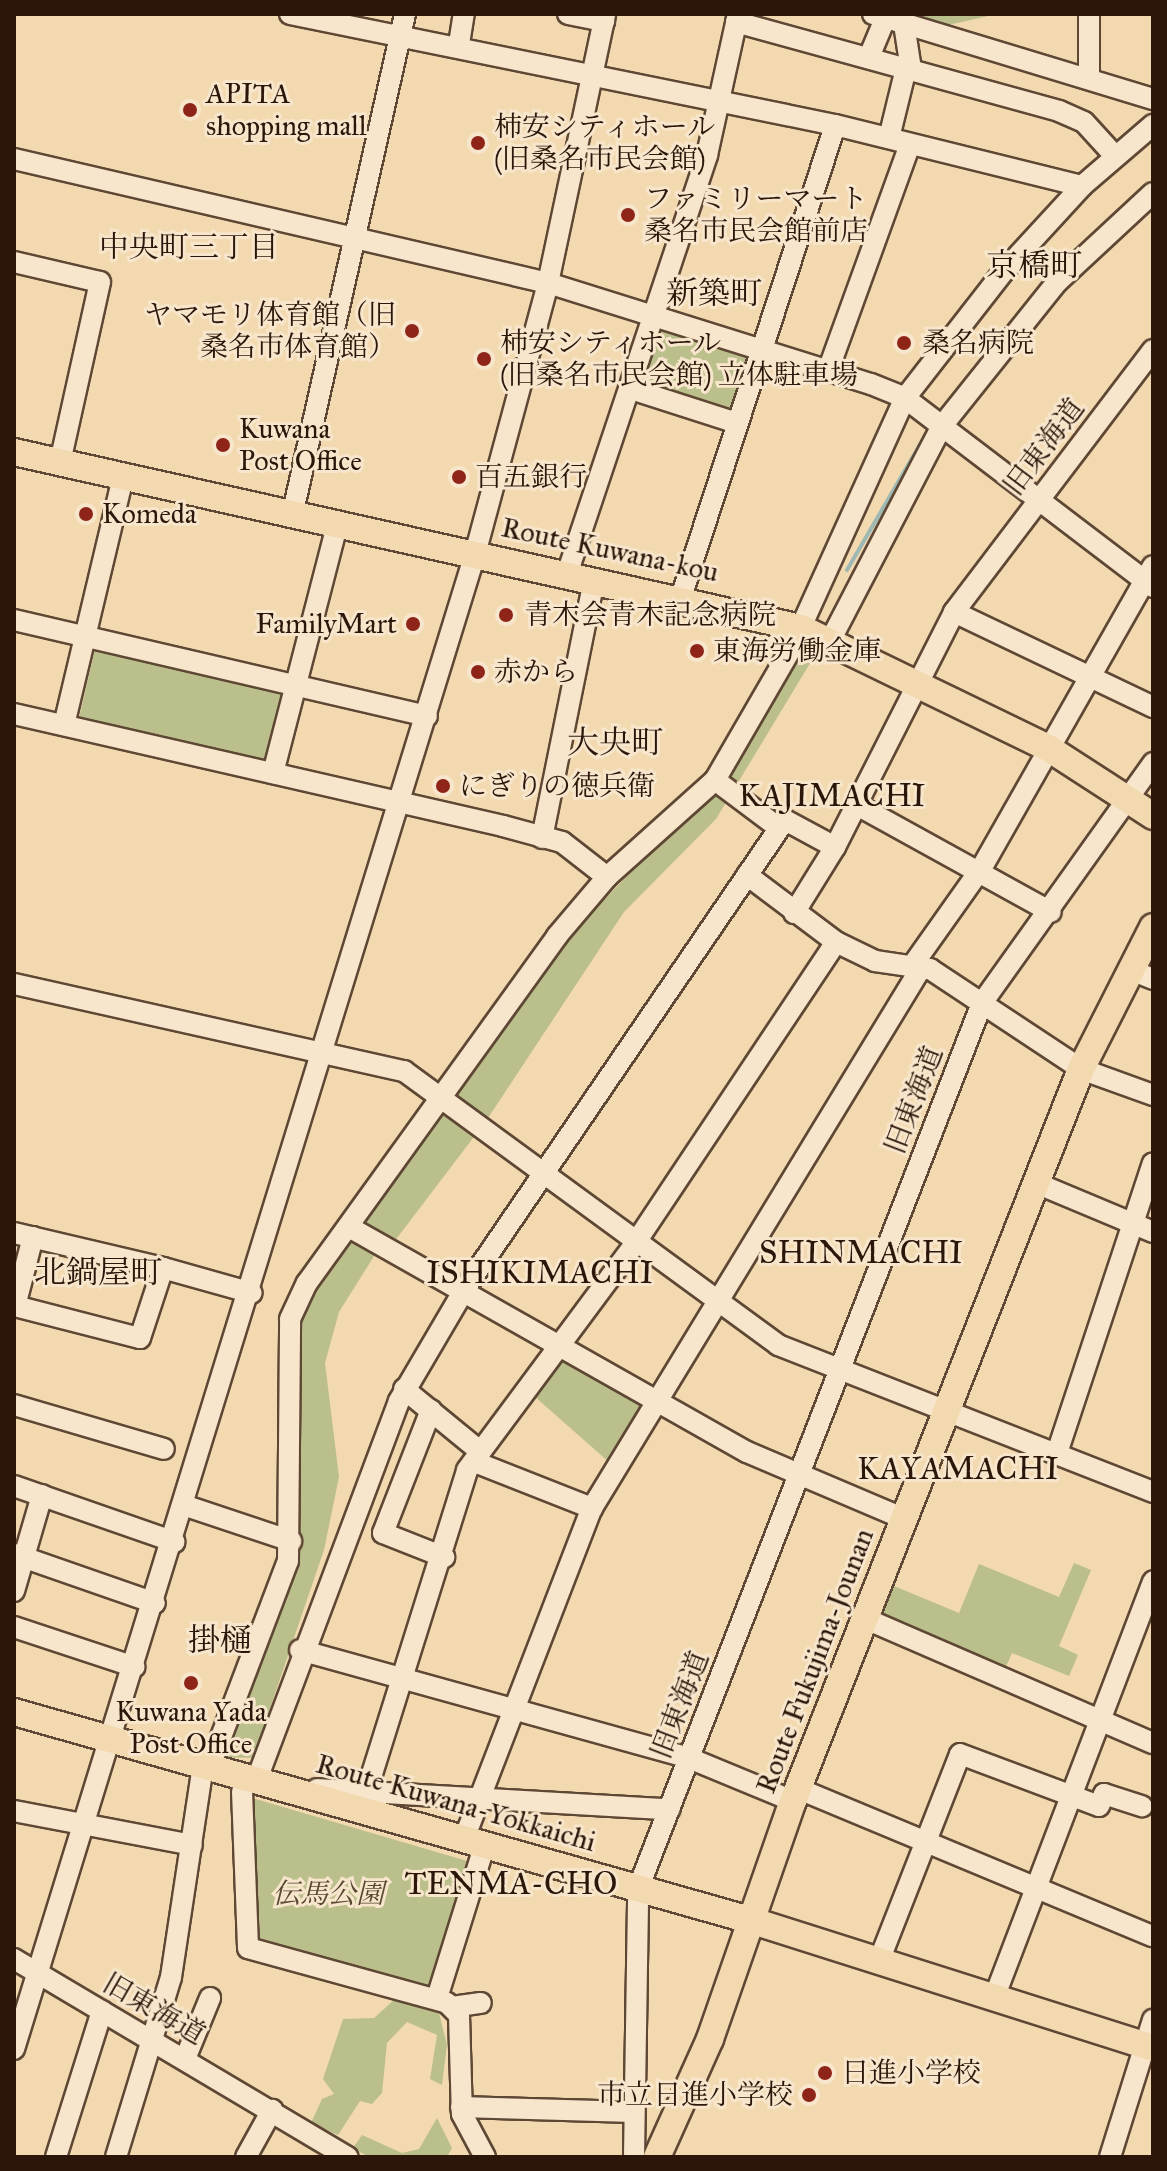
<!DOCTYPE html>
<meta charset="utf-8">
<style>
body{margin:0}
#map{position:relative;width:1167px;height:2171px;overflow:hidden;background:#f3d9b0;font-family:"IM FELL Great Primer","Noto Serif JP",serif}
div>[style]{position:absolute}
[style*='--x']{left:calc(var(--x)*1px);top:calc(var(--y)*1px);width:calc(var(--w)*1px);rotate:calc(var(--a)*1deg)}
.green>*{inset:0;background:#bbbf8b;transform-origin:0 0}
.stream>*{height:4px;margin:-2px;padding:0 2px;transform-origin:2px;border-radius:2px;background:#9eb9b4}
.roads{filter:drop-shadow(2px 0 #5e4734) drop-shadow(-2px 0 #5e4734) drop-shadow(0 2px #5e4734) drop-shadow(0 -2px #5e4734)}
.minor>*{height:20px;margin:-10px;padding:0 10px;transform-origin:10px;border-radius:10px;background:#f7e6cc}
.major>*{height:26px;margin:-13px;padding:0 13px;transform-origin:13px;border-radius:13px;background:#f3d9b0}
.dots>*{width:22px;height:22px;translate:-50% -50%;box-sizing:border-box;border:4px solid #f7e6cc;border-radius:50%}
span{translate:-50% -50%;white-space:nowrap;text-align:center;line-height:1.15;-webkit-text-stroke:6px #f7e6cc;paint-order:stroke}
.poi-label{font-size:28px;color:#2c160a}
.left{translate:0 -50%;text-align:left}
.right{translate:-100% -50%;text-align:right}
.street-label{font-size:28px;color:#2c160a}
.park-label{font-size:28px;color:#574931;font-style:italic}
.neighbourhood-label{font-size:30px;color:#2c160a}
.quarter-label{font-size:32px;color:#2c160a}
.frame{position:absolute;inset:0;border:16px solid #2c160a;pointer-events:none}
</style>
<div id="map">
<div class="green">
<i style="clip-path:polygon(910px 14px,993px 14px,993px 15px,948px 25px,914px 24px)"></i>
<i style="left:661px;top:320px;width:95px;height:70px;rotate:18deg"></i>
<i style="left:95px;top:649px;width:191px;height:74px;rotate:13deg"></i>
<i style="clip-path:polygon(798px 651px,812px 660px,716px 819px,624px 912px,486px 1121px,397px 1238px,376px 1253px,339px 1312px,325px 1363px,339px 1477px,324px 1550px,253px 1758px,219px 1757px,297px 1557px,294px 1349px,304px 1301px,432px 1119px,444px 1114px,452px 1085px,536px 972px,658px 843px)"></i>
<i style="clip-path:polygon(561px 1359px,642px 1403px,610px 1463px,534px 1396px)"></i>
<i style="clip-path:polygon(1074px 1563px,1091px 1570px,1059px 1646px,1078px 1655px,1069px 1676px,1012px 1653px,1005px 1669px,881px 1617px,894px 1586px,959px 1613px,979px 1564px,1059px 1597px)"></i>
<i style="clip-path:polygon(252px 1798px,474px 1863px,431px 1992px,258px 1950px)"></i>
<i style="clip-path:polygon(394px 2000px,439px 2013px,447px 2045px,442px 2085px,430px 2079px,437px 2035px,407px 2022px,387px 2043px,382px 2093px,372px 2104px,360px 2101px,338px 2135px,311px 2123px,322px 2099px,334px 2094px,323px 2079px,343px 2019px,374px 2018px)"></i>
<i style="clip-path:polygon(437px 2118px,452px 2148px,447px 2157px,369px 2157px,353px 2148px,362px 2135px,402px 2153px,419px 2149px)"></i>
</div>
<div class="stream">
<i style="--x:940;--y:414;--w:159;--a:-51.6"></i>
<i style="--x:847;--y:570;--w:161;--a:-59.8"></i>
</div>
<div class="roads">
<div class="minor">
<i style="--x:290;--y:14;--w:556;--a:11.51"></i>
<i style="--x:835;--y:125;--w:254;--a:13.9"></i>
<i style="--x:568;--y:14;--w:37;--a:11"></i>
<i style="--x:873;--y:14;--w:293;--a:16.9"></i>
<i style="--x:1089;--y:14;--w:60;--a:90"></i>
<i style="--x:736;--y:22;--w:335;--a:15.4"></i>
<i style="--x:1059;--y:111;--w:27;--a:24"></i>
<i style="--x:1084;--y:122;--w:46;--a:47.6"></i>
<i style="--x:904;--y:24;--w:46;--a:81.2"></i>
<i style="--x:459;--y:44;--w:30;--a:-81"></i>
<i style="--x:869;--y:57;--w:41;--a:-67.2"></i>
<i style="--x:889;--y:138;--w:72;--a:-76.3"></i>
<i style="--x:14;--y:159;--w:548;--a:13.07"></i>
<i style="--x:548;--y:283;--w:338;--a:17.4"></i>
<i style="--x:871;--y:384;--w:37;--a:22"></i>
<i style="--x:905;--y:398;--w:312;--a:37.3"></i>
<i style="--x:14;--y:262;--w:88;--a:13.1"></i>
<i style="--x:100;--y:282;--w:185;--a:102.5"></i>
<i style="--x:829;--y:368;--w:238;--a:-70.1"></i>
<i style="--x:631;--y:389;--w:108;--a:17.8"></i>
<i style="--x:292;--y:516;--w:515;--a:-77.31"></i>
<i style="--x:567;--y:574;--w:442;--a:-71.5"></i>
<i style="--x:707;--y:155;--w:144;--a:-77.6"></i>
<i style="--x:681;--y:597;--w:496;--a:-71.9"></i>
<i style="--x:954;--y:612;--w:221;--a:25.5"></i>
<i style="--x:14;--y:620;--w:424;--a:13.1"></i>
<i style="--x:830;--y:641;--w:242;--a:-62.5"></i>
<i style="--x:942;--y:426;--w:183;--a:-51.4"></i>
<i style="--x:1056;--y:283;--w:132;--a:-42.9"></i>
<i style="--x:14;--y:714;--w:502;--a:12.9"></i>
<i style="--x:503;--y:826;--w:61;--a:15.2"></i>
<i style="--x:562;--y:842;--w:57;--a:37.9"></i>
<i style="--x:64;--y:725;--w:254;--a:-76.6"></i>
<i style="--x:273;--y:773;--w:255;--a:-75.5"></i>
<i style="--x:715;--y:780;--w:80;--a:36.9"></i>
<i style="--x:859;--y:806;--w:219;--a:28.9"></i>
<i style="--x:542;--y:838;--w:264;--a:-78.6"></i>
<i style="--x:747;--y:875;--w:111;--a:37"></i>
<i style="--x:836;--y:942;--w:43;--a:26"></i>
<i style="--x:875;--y:961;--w:56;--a:8.3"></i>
<i style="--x:930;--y:969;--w:181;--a:33.5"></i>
<i style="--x:1081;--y:1069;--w:77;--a:19.9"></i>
<i style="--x:794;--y:913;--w:78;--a:-58.2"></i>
<i style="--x:912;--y:966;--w:121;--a:-54.7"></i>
<i style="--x:982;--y:867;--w:346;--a:-60.4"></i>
<i style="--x:1131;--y:970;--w:24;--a:22"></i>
<i style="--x:14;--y:984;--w:400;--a:12.6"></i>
<i style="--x:404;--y:1071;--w:464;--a:36.2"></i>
<i style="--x:778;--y:1345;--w:403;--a:21.4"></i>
<i style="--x:1036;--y:1183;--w:127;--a:22.7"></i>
<i style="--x:349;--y:1227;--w:457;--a:29.5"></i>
<i style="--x:747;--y:1452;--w:172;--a:23"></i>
<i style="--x:14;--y:1233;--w:153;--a:13.2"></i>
<i style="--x:33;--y:1237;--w:71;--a:104.6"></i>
<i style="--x:15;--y:1306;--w:129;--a:14.4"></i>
<i style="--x:140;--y:1338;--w:74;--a:-71.8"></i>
<i style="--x:163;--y:1268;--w:92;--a:15.7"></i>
<i style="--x:404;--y:1389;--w:99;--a:39.3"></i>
<i style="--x:14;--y:1405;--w:156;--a:16.3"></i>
<i style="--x:431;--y:1410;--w:132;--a:111.3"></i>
<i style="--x:383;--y:1533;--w:66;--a:21.5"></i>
<i style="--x:1057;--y:1453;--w:305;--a:-71.7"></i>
<i style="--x:475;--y:1462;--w:126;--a:21.5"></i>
<i style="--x:14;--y:1486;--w:170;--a:19.2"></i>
<i style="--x:186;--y:1506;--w:111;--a:18.4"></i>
<i style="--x:14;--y:1554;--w:149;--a:19.2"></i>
<i style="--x:14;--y:1591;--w:100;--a:-73.7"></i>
<i style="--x:866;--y:1619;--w:313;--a:23.4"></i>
<i style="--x:14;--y:1627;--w:127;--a:18.3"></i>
<i style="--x:300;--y:1650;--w:404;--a:15.5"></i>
<i style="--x:689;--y:1758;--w:113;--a:22.5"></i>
<i style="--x:210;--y:1766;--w:219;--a:-69.2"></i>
<i style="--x:288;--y:1561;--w:242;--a:-89.5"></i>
<i style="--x:290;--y:1319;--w:40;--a:-65"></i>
<i style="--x:307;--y:1283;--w:428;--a:-54.2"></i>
<i style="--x:557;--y:936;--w:77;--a:-49.7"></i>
<i style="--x:607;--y:877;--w:145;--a:-41.9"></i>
<i style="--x:715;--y:780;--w:151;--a:-59.9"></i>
<i style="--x:791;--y:649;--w:276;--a:-65.6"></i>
<i style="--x:905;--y:398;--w:160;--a:-52.1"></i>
<i style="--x:1003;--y:272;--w:117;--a:-47.4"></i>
<i style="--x:1082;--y:186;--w:94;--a:-40.7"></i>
<i style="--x:257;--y:1779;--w:404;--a:-69.4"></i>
<i style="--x:399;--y:1401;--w:129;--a:-59.6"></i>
<i style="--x:464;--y:1290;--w:569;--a:-55.67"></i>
<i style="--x:785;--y:820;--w:57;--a:28.4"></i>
<i style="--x:835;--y:847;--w:263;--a:-63.1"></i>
<i style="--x:954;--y:612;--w:329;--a:-52.8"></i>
<i style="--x:317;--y:1789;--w:353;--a:3.3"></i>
<i style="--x:799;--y:1789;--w:383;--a:22.6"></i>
<i style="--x:242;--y:1791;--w:157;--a:87.8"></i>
<i style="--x:248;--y:1948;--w:206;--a:15.4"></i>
<i style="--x:447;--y:2003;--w:17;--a:45"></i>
<i style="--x:459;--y:2015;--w:99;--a:88.3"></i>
<i style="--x:462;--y:2114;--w:49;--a:61.9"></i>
<i style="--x:361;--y:1809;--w:355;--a:-72.6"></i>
<i style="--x:467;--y:1470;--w:280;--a:-53.4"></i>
<i style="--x:634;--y:1245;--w:364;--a:-56.3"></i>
<i style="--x:14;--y:1811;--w:181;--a:10.8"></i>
<i style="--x:464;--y:1839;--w:355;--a:-68.9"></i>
<i style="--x:592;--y:1508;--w:632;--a:-58.65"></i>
<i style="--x:14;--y:1959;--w:388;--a:30.7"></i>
<i style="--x:879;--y:1961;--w:222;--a:-68.6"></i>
<i style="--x:960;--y:1754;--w:148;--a:20.5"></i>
<i style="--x:1099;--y:1806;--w:13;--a:-67"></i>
<i style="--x:1104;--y:1794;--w:40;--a:18"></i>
<i style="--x:437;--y:1998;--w:161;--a:-72.7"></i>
<i style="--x:994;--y:1998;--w:446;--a:-69.1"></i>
<i style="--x:452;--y:2007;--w:29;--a:-8"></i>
<i style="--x:14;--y:2049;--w:1564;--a:-72.86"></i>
<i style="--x:475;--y:554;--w:281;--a:-74.9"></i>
<i style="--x:548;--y:283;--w:275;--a:-78"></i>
<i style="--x:185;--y:2059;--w:66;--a:-67.7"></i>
<i style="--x:461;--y:2107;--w:171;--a:1.7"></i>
<i style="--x:56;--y:2157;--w:153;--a:-72.5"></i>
<i style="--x:116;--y:2157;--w:188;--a:-73"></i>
<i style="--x:171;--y:1977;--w:214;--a:-81.4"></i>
<i style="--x:246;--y:2157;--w:54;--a:-61"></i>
<i style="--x:634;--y:2157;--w:268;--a:-89.1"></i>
<i style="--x:638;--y:1889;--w:950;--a:-68.78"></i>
<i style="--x:982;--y:1003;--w:295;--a:-54.5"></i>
<i style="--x:1110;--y:2157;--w:144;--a:-72.6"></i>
</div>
<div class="major">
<i style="--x:14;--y:452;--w:806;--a:12.61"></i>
<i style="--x:801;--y:628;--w:275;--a:25.9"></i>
<i style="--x:1048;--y:748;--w:125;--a:32.9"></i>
<i style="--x:14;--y:1712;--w:765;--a:15.78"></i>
<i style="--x:750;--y:1920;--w:423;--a:17.6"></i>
<i style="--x:657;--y:2157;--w:129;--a:-65.8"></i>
<i style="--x:710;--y:2039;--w:252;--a:-70.8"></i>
<i style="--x:793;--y:1801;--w:787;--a:-68.52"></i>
<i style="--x:1081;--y:1069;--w:159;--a:-63.1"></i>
</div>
</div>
<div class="dots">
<i style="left:190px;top:110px;background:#8f2418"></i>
<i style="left:478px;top:143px;background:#8f2418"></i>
<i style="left:628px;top:215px;background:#8f2418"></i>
<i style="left:412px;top:331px;background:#8f2418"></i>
<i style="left:904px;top:343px;background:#8f2418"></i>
<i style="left:484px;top:359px;background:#8f2418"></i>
<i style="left:223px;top:445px;background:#8f2418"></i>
<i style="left:459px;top:477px;background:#8f2418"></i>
<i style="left:86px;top:514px;background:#8f2418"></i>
<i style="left:506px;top:615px;background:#8f2418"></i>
<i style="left:413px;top:624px;background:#8f2418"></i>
<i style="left:697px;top:651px;background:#8f2418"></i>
<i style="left:478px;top:672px;background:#8f2418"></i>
<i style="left:443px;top:786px;background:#8f2418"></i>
<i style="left:191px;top:1683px;background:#8f2418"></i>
<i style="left:825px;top:2073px;background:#8f2418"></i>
<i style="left:809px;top:2095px;background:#8f2418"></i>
</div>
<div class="poi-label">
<span class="left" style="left:206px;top:110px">APITA<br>shopping mall</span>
<span class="left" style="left:494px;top:143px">柿安シティホール<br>(旧桑名市民会館)</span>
<span class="left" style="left:644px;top:215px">ファミリーマート<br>桑名市民会館前店</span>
<span class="right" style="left:396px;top:331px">ヤマモリ体育館（旧<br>桑名市体育館）</span>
<span class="left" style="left:500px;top:359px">柿安シティホール<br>(旧桑名市民会館) 立体駐車場</span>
<span class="left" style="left:922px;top:343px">桑名病院</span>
<span class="left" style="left:239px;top:445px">Kuwana<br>Post Office</span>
<span class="left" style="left:475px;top:477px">百五銀行</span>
<span class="left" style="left:102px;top:514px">Komeda</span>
<span class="left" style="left:524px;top:615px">青木会青木記念病院</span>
<span class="right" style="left:397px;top:624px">FamilyMart</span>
<span class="left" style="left:713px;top:651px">東海労働金庫</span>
<span class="left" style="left:494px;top:672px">赤から</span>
<span class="left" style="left:459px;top:786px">にぎりの徳兵衛</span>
<span style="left:191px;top:1728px">Kuwana Yada<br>Post Office</span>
<span class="left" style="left:841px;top:2073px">日進小学校</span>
<span class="right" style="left:793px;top:2095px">市立日進小学校</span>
</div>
<div class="street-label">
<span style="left:1044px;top:447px;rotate:-53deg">旧東海道</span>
<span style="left:610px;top:550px;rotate:12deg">Route Kuwana-kou</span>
<span style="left:914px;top:1100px;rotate:-69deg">旧東海道</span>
<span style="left:815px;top:1661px;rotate:-69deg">Route Fukujima-Jounan</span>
<span style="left:680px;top:1705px;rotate:-69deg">旧東海道</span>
<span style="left:456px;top:1803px;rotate:16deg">Route Kuwana-Yokkaichi</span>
<span style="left:154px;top:2009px;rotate:30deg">旧東海道</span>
</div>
<div class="park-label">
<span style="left:328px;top:1894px">伝馬公園</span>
</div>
<div class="neighbourhood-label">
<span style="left:189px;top:247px">中央町三丁目</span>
</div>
<div class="quarter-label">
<span style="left:1034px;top:266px">京橋町</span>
<span style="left:714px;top:294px">新築町</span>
<span style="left:615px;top:743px">大央町</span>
<span style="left:832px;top:796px">KAJIMACHI</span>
<span style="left:861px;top:1253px">SHINMACHI</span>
<span style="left:98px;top:1273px">北鍋屋町</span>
<span style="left:540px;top:1273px">ISHIKIMACHI</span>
<span style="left:958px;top:1469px">KAYAMACHI</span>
<span style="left:220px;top:1641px">掛樋</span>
<span style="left:511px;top:1884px">TENMA-CHO</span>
</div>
<div class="frame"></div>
</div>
